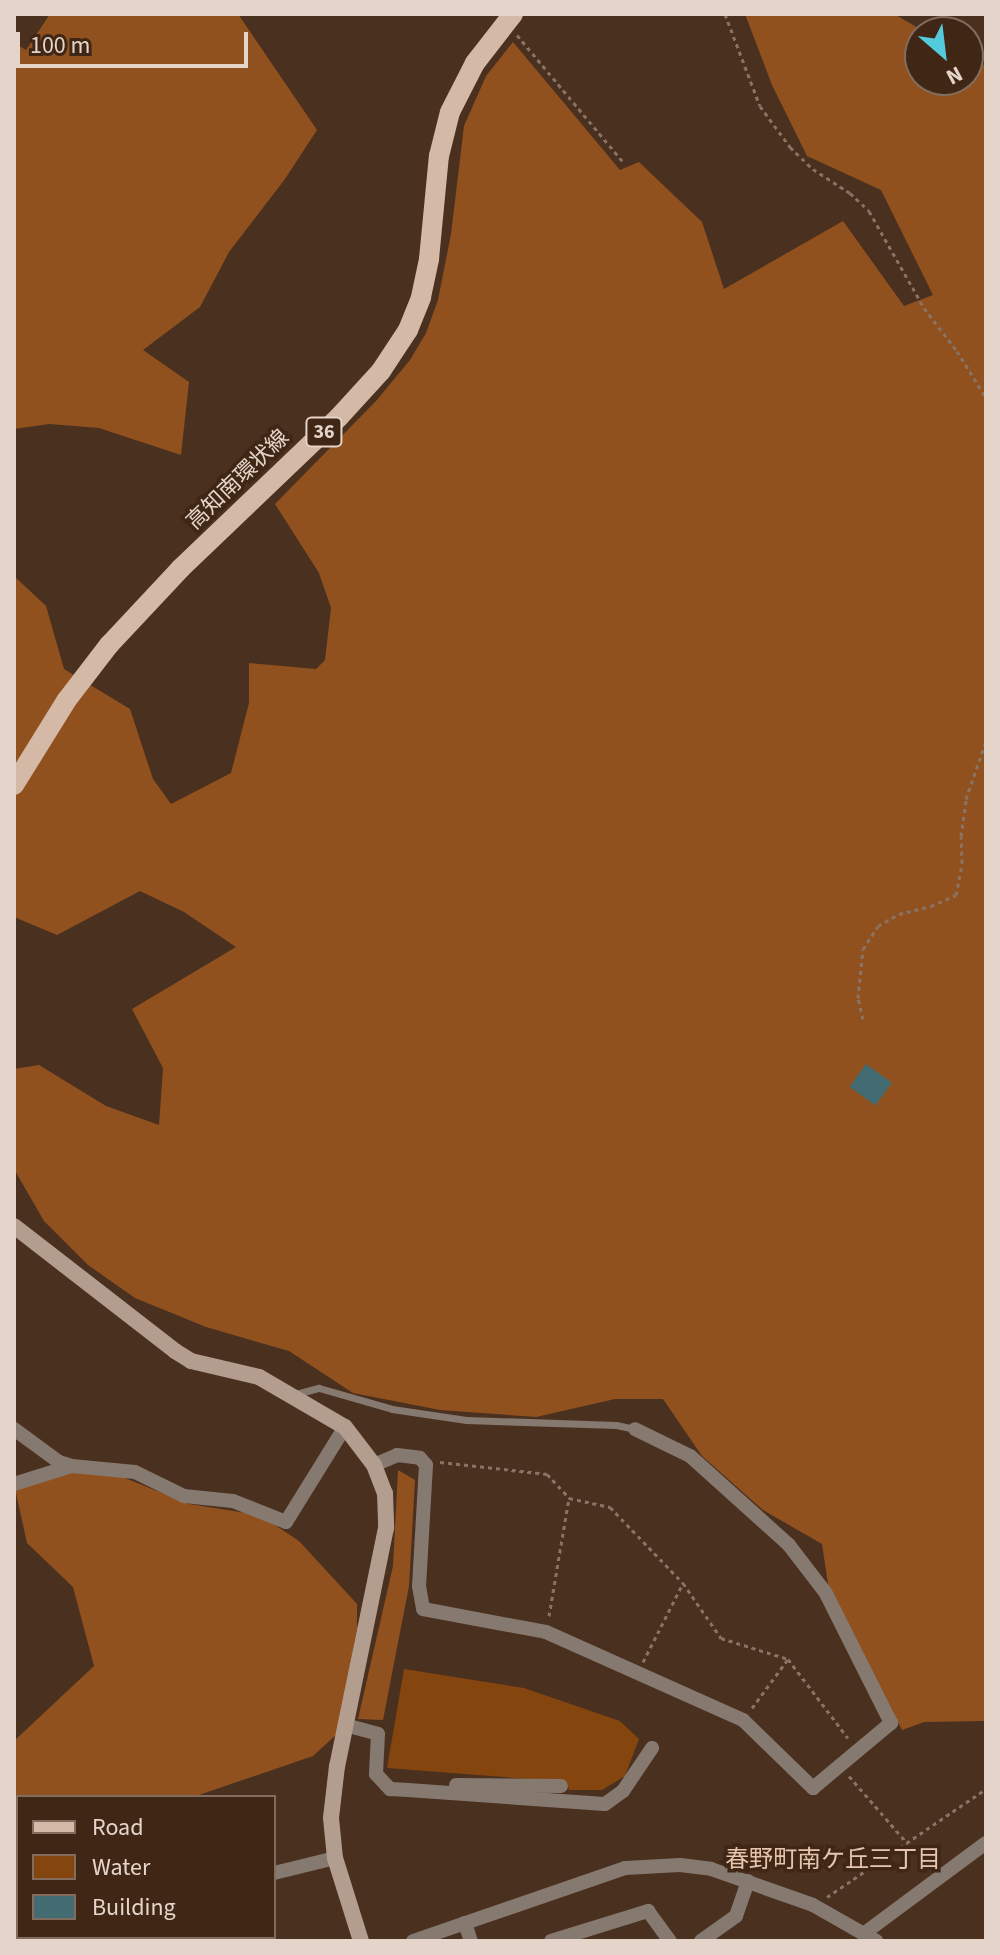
<!DOCTYPE html>
<meta charset="utf-8">
<style>
body{margin:0}
#map{position:relative;width:1000px;height:1955px;overflow:hidden;background:#4a301f;font-family:"Source Sans 3","Noto Sans JP",sans-serif}
div>[style]{position:absolute}
[style*='--x']{left:calc(var(--x)*1px);top:calc(var(--y)*1px);width:calc(var(--w)*1px);rotate:calc(var(--a)*1deg)}
.forest>*{inset:0;background:#91511f;transform-origin:0 0}
.water>*{inset:0;background:#84450f}
.building>*{inset:0;background:#436c72;transform-origin:0 0}
.path>*{height:3px;margin-top:-1.5px;transform-origin:0;background:repeating-linear-gradient(90deg,#897364 0 4px,transparent 0 8px)}
.lane>*{height:7px;margin:-3.5px;padding:0 3.5px;transform-origin:3.5px;border-radius:3.5px;background:#867970}
.street>*{height:14px;margin:-7px;padding:0 7px;transform-origin:7px;border-radius:7px;background:#867970}
.secondary>*{height:16px;margin:-8px;padding:0 8px;transform-origin:8px;border-radius:8px;background:#b39d8f}
.primary>*{height:20px;margin:-10px;padding:0 10px;transform-origin:10px;border-radius:10px;background:#d5b9a7}
span{translate:-50% -50%;white-space:nowrap;text-align:center;line-height:1.15;-webkit-text-stroke:7px #3f2615;paint-order:stroke}
.shield-label span{padding:2px 6px;background:#3f2615;border:2px solid;border-radius:6px;-webkit-text-stroke-width:0}
.shield-label{font-size:20px;color:#e5d4c9;font-weight:700}
.street-label{font-size:22px;color:#e5d4c9}
.neighbourhood-label{font-size:24px;color:#e5c5af}
.frame{position:absolute;inset:0;border:16px solid #e5d4c9;pointer-events:none}
.legend{position:absolute;left:16px;top:1795px;width:260px;height:144px;box-sizing:border-box;background:#3f2615;border:2px solid #816c5d;margin:0;padding:10px 14px;list-style:none;font-size:24px;color:#e5d4c9}
.legend li{display:flex;align-items:center;gap:16px;height:40px}
.legend b{width:40px;border:2px solid #816c5d}
.north{position:absolute;left:904px;top:16px;width:80px;height:80px;box-sizing:border-box;background:#3f2615;border:2px solid #816c5d;border-radius:50%;rotate:152deg;font-size:22px;font-weight:700;line-height:32px;text-align:center;color:#e5d4c9}
.north::after{content:'';display:block;margin:auto;width:28px;height:36px;background:#53cbdc;clip-path:polygon(50% 0,100% 100%,50% 72%,0 100%)}
.scale{position:absolute;left:16px;top:32px;width:232px;height:36px;box-sizing:border-box;border:4px solid #e5d4c9;border-top:0;padding-left:10px;font-size:24px;line-height:28px;white-space:nowrap;color:#e5d4c9;-webkit-text-stroke:6px #3f2615;paint-order:stroke}
</style>
<div id="map">
<div class="forest">
<i style="clip-path:polygon(50px 14px,238px 14px,317px 130px,285px 179px,229px 252px,200px 307px,143px 350px,189px 382px,181px 455px,99px 428px,49px 424px,14px 429px,14px 43px,26px 50px)"></i>
<i style="clip-path:polygon(745px 14px,894px 14px,925px 32px,920px 32px,920px 80px,968px 80px,968px 57px,986px 66px,986px 1721px,924px 1722px,902px 1730px,828px 1584px,822px 1544px,763px 1510px,702px 1456px,663px 1399px,615px 1399px,536px 1417px,440px 1410px,353px 1393px,289px 1351px,206px 1327px,135px 1298px,88px 1265px,44px 1221px,14px 1169px,14px 1069px,39px 1065px,106px 1106px,159px 1125px,163px 1068px,132px 1009px,236px 947px,184px 912px,140px 891px,57px 935px,14px 917px,14px 576px,46px 606px,64px 669px,130px 709px,153px 779px,171px 804px,231px 773px,249px 703px,249px 663px,316px 669px,325px 660px,331px 608px,319px 573px,275px 504px,376px 401px,410px 360px,426px 333px,438px 300px,451px 234px,464px 126px,486px 76px,513px 42px,620px 170px,639px 162px,702px 222px,724px 289px,843px 221px,904px 306px,933px 295px,881px 190px,807px 156px,772px 85px)"></i>
<i style="clip-path:polygon(398px 1470px,415px 1480px,409px 1586px,383px 1720px,358px 1719px,393px 1566px)"></i>
<i style="clip-path:polygon(55px 1472px,115px 1474px,189px 1504px,260px 1515px,299px 1541px,357px 1604px,357px 1628px,337px 1734px,313px 1756px,193px 1797px,18px 1797px,18px 1857px,14px 1846px,14px 1741px,94px 1666px,73px 1587px,27px 1543px,14px 1484px)"></i>
<i style="left:44px;top:1937px;width:153px;height:4px"></i>
</div>
<div class="water">
<i style="clip-path:polygon(404px 1669px,524px 1688px,620px 1721px,639px 1739px,625px 1776px,602px 1790px,569px 1790px,567px 1782px,387px 1768px)"></i>
</div>
<div class="building">
<i style="left:866px;top:1064px;width:32px;height:28px;rotate:36deg"></i>
</div>
<div class="path">
<i style="--x:725;--y:14;--w:98;--a:69.2"></i>
<i style="--x:760;--y:106;--w:51;--a:53.8"></i>
<i style="--x:790;--y:147;--w:32;--a:44"></i>
<i style="--x:813;--y:169;--w:44;--a:33"></i>
<i style="--x:850;--y:193;--w:26;--a:43"></i>
<i style="--x:869;--y:211;--w:112;--a:60.4"></i>
<i style="--x:924;--y:308;--w:54;--a:52.5"></i>
<i style="--x:957;--y:351;--w:55;--a:58.3"></i>
<i style="--x:517;--y:35;--w:167;--a:50.1"></i>
<i style="--x:863;--y:1019;--w:22;--a:-103"></i>
<i style="--x:858;--y:998;--w:49;--a:-84.2"></i>
<i style="--x:863;--y:949;--w:27;--a:-57"></i>
<i style="--x:878;--y:926;--w:24;--a:-30"></i>
<i style="--x:899;--y:914;--w:33;--a:-14"></i>
<i style="--x:931;--y:906;--w:27;--a:-24"></i>
<i style="--x:956;--y:895;--w:33;--a:-79"></i>
<i style="--x:962;--y:863;--w:27;--a:-92"></i>
<i style="--x:961;--y:836;--w:37;--a:-82"></i>
<i style="--x:966;--y:799;--w:61;--a:-71"></i>
<i style="--x:440;--y:1462;--w:108;--a:6.4"></i>
<i style="--x:547;--y:1474;--w:33;--a:47"></i>
<i style="--x:569;--y:1498;--w:42;--a:12.4"></i>
<i style="--x:610;--y:1507;--w:105;--a:46.2"></i>
<i style="--x:683;--y:1583;--w:67;--a:55.4"></i>
<i style="--x:721;--y:1638;--w:70;--a:17.4"></i>
<i style="--x:549;--y:1616;--w:120;--a:-80.4"></i>
<i style="--x:643;--y:1662;--w:89;--a:-63.1"></i>
<i style="--x:752;--y:1708;--w:61;--a:-53.7"></i>
<i style="--x:788;--y:1659;--w:99;--a:52.8"></i>
<i style="--x:849;--y:1776;--w:89;--a:49.1"></i>
<i style="--x:827;--y:1897;--w:192;--a:-34.2"></i>
</div>
<div class="lane">
<i style="--x:292;--y:1395;--w:28;--a:-15"></i>
<i style="--x:319;--y:1388;--w:76;--a:16"></i>
<i style="--x:392;--y:1409;--w:75;--a:8.5"></i>
<i style="--x:466;--y:1420;--w:150;--a:1.9"></i>
<i style="--x:616;--y:1425;--w:19;--a:12"></i>
</div>
<div class="street">
<i style="--x:14;--y:1429;--w:56;--a:36.3"></i>
<i style="--x:59;--y:1462;--w:14;--a:17"></i>
<i style="--x:72;--y:1466;--w:63;--a:5.4"></i>
<i style="--x:135;--y:1472;--w:55;--a:26.1"></i>
<i style="--x:184;--y:1496;--w:49;--a:5.8"></i>
<i style="--x:233;--y:1501;--w:57;--a:21.6"></i>
<i style="--x:286;--y:1522;--w:112;--a:-58.2"></i>
<i style="--x:374;--y:1465;--w:25;--a:-23"></i>
<i style="--x:397;--y:1455;--w:23;--a:7"></i>
<i style="--x:420;--y:1458;--w:9;--a:49"></i>
<i style="--x:426;--y:1465;--w:121;--a:93.3"></i>
<i style="--x:419;--y:1586;--w:23;--a:80"></i>
<i style="--x:423;--y:1609;--w:125;--a:10.6"></i>
<i style="--x:546;--y:1632;--w:216;--a:24.1"></i>
<i style="--x:743;--y:1720;--w:98;--a:44.2"></i>
<i style="--x:813;--y:1788;--w:102;--a:-39.8"></i>
<i style="--x:891;--y:1723;--w:147;--a:-116.7"></i>
<i style="--x:825;--y:1592;--w:59;--a:-127.5"></i>
<i style="--x:789;--y:1545;--w:133;--a:-138"></i>
<i style="--x:690;--y:1456;--w:61;--a:-153.9"></i>
<i style="--x:14;--y:1484;--w:60;--a:-17.5"></i>
<i style="--x:345;--y:1725;--w:34;--a:15"></i>
<i style="--x:378;--y:1734;--w:40;--a:92.9"></i>
<i style="--x:376;--y:1774;--w:21;--a:47"></i>
<i style="--x:390;--y:1789;--w:18;--a:3"></i>
<i style="--x:408;--y:1790;--w:197;--a:4.1"></i>
<i style="--x:605;--y:1804;--w:22;--a:-36"></i>
<i style="--x:623;--y:1791;--w:52;--a:-56"></i>
<i style="--x:456;--y:1785;--w:105;--a:0.5"></i>
<i style="--x:274;--y:1873;--w:63;--a:-13.8"></i>
<i style="--x:14;--y:1885;--w:15;--a:74"></i>
<i style="--x:465;--y:1923;--w:19;--a:72"></i>
<i style="--x:866;--y:1932;--w:149;--a:-36.6"></i>
<i style="--x:29;--y:1937;--w:4;--a:76"></i>
<i style="--x:220;--y:1937;--w:4;--a:76"></i>
<i style="--x:413;--y:1941;--w:224;--a:-19"></i>
<i style="--x:625;--y:1868;--w:55;--a:-3.1"></i>
<i style="--x:680;--y:1865;--w:31;--a:7"></i>
<i style="--x:711;--y:1869;--w:108;--a:19.4"></i>
<i style="--x:813;--y:1905;--w:73;--a:29.7"></i>
<i style="--x:551;--y:1941;--w:102;--a:-17.2"></i>
<i style="--x:648;--y:1911;--w:37;--a:54"></i>
<i style="--x:701;--y:1941;--w:43;--a:-35.5"></i>
<i style="--x:736;--y:1916;--w:37;--a:-71"></i>
</div>
<div class="secondary">
<i style="--x:14;--y:1226;--w:204;--a:37.8"></i>
<i style="--x:175;--y:1351;--w:19;--a:32"></i>
<i style="--x:191;--y:1361;--w:70;--a:13.2"></i>
<i style="--x:259;--y:1377;--w:99;--a:30.2"></i>
<i style="--x:345;--y:1427;--w:48;--a:52.7"></i>
<i style="--x:374;--y:1465;--w:30;--a:69"></i>
<i style="--x:385;--y:1493;--w:35;--a:88"></i>
<i style="--x:386;--y:1528;--w:243;--a:101.6"></i>
<i style="--x:337;--y:1766;--w:52;--a:96.6"></i>
<i style="--x:331;--y:1818;--w:40;--a:84.3"></i>
<i style="--x:335;--y:1858;--w:87;--a:72.6"></i>
</div>
<div class="primary">
<i style="--x:14;--y:785;--w:99;--a:-58.2"></i>
<i style="--x:66;--y:701;--w:71;--a:-52.5"></i>
<i style="--x:109;--y:645;--w:104;--a:-46.9"></i>
<i style="--x:180;--y:569;--w:220;--a:-43.7"></i>
<i style="--x:339;--y:417;--w:62;--a:-47.6"></i>
<i style="--x:381;--y:371;--w:49;--a:-56.6"></i>
<i style="--x:408;--y:330;--w:35;--a:-68"></i>
<i style="--x:421;--y:297;--w:39;--a:-78"></i>
<i style="--x:429;--y:259;--w:103;--a:-84.5"></i>
<i style="--x:439;--y:156;--w:45;--a:-76"></i>
<i style="--x:450;--y:112;--w:55;--a:-63"></i>
<i style="--x:475;--y:63;--w:62;--a:-52.2"></i>
</div>
<div class="shield-label">
<span style="left:324px;top:432px">36</span>
</div>
<div class="street-label">
<span style="left:238px;top:480px;rotate:-44deg">高知南環状線</span>
</div>
<div class="neighbourhood-label">
<span style="left:833px;top:1860px">春野町南ケ丘三丁目</span>
</div>
<div class="frame"></div>
<ul class="legend">
<li><b style="height:10px;background:#d5b9a7"></b>Road</li>
<li><b style="height:22px;background:#84450f"></b>Water</li>
<li><b style="height:22px;background:#436c72"></b>Building</li>
</ul>
<div class="north">N</div>
<div class="scale">100 m</div>
</div>
